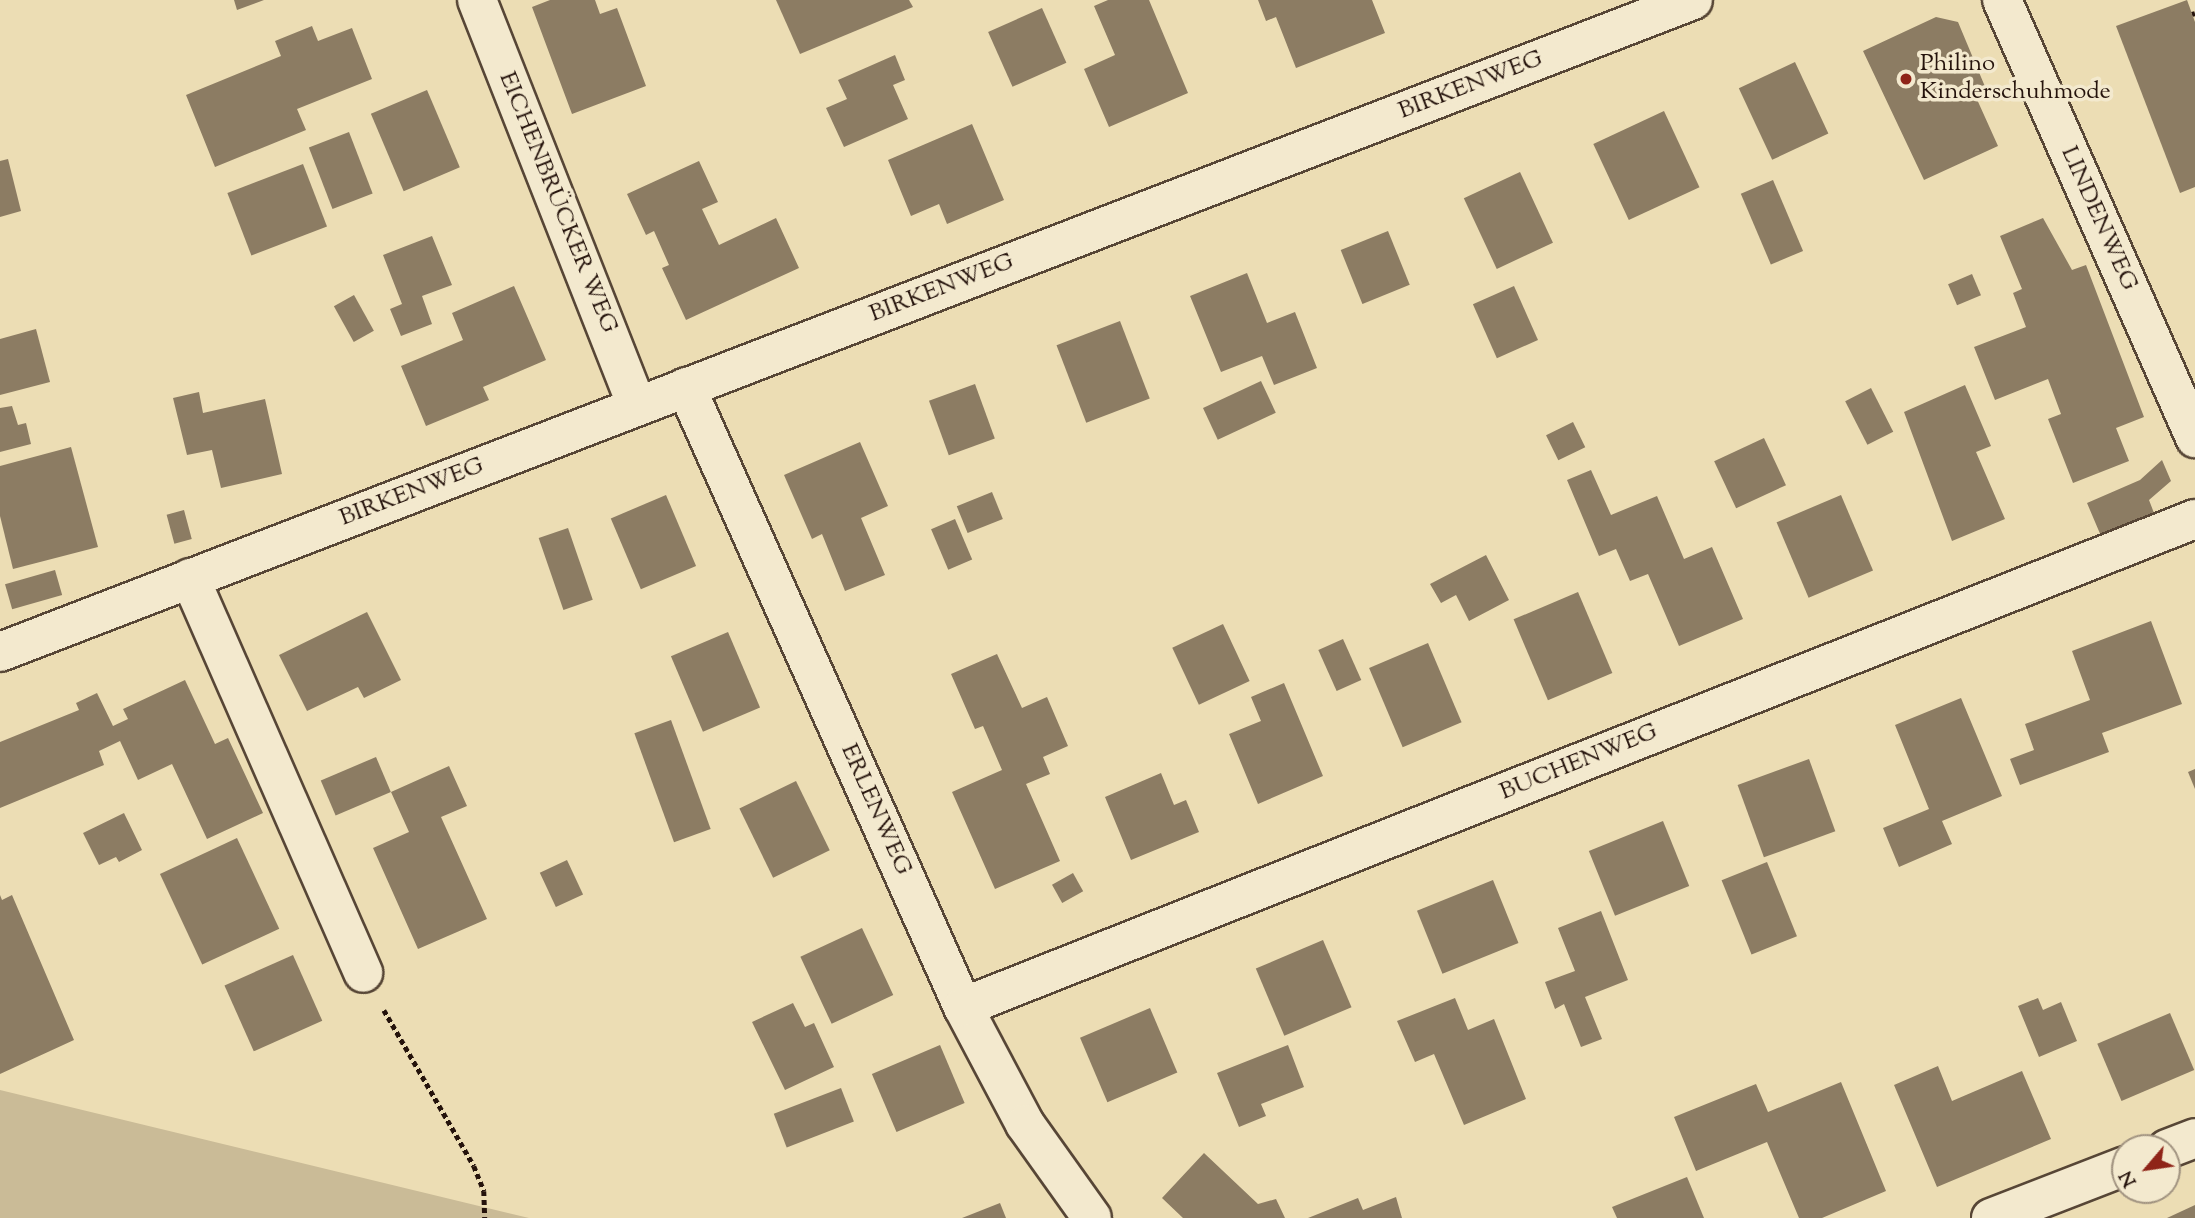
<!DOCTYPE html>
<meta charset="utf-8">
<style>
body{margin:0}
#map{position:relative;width:2195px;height:1218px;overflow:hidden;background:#ecddb4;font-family:"Sorts Mill Goudy",serif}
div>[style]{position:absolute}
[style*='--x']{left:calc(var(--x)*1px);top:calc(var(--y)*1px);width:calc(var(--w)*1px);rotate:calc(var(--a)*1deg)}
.green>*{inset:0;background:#cabb97}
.building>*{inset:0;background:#8c7c63;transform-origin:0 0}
.path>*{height:4.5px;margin-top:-2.25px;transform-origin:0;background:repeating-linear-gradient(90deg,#25130c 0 5px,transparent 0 8.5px)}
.roads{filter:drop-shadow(2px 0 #574636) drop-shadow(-2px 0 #574636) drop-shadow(0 2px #574636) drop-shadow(0 -2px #574636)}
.minor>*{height:38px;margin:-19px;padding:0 19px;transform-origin:19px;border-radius:19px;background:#f3e9ce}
.dots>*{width:19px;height:19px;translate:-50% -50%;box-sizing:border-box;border:4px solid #f3e9ce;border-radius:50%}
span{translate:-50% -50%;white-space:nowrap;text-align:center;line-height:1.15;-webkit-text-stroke:7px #f3e9ce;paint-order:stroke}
.poi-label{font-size:24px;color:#25130c}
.left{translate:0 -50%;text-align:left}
.street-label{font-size:24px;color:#25130c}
.north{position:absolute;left:2111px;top:1134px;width:70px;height:70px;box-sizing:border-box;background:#f3e9ce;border:2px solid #a19380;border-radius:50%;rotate:241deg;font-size:19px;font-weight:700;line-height:28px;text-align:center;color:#25130c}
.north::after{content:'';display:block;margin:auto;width:24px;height:32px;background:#8f2418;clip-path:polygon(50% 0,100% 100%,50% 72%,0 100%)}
</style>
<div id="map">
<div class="green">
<i style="clip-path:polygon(0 1090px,529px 1218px,0 1218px)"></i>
</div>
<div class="building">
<i style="clip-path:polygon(234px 0,264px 0,237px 10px)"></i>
<i style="clip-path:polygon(550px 0,595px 0,600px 14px,617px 8px,646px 86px,572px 114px,532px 7px)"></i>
<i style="clip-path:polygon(776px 0,909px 0,913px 7px,800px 54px)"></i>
<i style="clip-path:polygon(1108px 0,1149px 0,1188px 93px,1109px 127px,1084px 69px,1115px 55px,1094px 6px)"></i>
<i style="clip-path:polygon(1258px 0,1372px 0,1385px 33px,1296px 68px,1276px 17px,1266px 21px)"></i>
<i style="clip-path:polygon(2187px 0,2195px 22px,2195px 187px,2180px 193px,2116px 26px)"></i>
<i style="left:1042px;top:8px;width:60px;height:59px;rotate:66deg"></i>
<i style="clip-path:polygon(1936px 17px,1958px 22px,1986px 89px,1975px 95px,1998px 146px,1924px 180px,1863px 51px)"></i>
<i style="clip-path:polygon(312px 26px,318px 41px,352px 28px,372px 79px,297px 109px,306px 130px,215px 167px,186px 95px,281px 56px,275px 41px)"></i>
<i style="clip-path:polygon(895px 55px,905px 80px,893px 85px,908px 119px,844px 147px,826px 108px,847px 99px,838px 80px)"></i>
<i style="left:1795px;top:62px;width:79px;height:62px;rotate:65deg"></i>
<i style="left:427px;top:90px;width:84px;height:61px;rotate:67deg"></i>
<i style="left:1664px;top:111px;width:84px;height:78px;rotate:65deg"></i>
<i style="clip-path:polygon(972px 124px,1004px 200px,947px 224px,939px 204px,911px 216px,888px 160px)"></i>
<i style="left:349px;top:132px;width:66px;height:43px;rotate:69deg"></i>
<i style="clip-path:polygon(8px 159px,21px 211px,0 217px,0 161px)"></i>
<i style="clip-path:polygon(699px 161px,718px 202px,702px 209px,719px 245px,776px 218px,799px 268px,686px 320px,662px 268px,669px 265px,654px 231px,646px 235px,627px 194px)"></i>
<i style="left:303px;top:164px;width:67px;height:81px;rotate:69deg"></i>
<i style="left:1520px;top:172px;width:78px;height:62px;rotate:65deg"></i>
<i style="left:1773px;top:180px;width:77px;height:35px;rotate:67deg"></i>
<i style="clip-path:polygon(2043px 218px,2072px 270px,2086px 265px,2144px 417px,2116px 428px,2129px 461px,2073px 483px,2048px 419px,2061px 414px,2048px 379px,1995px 400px,1974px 347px,2026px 327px,2013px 293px,2022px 289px,2000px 236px)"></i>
<i style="left:1388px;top:231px;width:58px;height:51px;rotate:68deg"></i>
<i style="clip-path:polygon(432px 236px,452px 285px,422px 296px,432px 324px,401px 336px,390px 309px,402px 304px,383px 255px)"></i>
<i style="clip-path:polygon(1247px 273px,1267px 323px,1295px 312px,1317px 368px,1274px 385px,1262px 356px,1221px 372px,1190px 296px)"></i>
<i style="left:1972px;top:274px;width:23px;height:26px;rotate:67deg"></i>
<i style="clip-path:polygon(514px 286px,546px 360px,483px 387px,489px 400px,426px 426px,401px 366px,463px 340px,452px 313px)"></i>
<i style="left:1514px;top:286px;width:59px;height:45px;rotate:66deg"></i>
<i style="left:354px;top:295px;width:41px;height:23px;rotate:61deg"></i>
<i style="left:1120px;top:321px;width:83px;height:68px;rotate:69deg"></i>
<i style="clip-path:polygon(36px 329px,50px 382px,0 395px,0 339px)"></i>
<i style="left:1261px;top:381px;width:35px;height:64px;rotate:65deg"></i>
<i style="left:975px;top:384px;width:58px;height:49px;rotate:70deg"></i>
<i style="clip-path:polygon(1965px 385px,1991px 446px,1976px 452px,2005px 519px,1952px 541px,1904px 412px)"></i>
<i style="left:1871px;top:388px;width:49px;height:29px;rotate:63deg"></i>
<i style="clip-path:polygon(199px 392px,203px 413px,265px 399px,282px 474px,221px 488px,212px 450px,187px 455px,173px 398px)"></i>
<i style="clip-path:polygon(12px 406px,18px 425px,26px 423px,31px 444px,0 452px,0 408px)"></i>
<i style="left:1573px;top:422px;width:28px;height:30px;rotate:64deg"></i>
<i style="left:1764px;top:438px;width:52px;height:55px;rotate:65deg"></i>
<i style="clip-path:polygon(860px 442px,888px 506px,861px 518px,885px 575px,845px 591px,822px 534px,812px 539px,784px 475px)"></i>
<i style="clip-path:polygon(71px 447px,98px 547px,13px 569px,0 516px,0 466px)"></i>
<i style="clip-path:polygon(2162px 460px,2171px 481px,2149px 500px,2154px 513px,2101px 536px,2087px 503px,2140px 480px)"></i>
<i style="clip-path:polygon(1591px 470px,1611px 515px,1657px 496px,1684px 559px,1712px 547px,1743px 619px,1679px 646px,1648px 574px,1630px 581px,1616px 549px,1599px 556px,1567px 480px)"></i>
<i style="left:992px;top:492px;width:29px;height:38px;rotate:68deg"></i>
<i style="left:666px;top:495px;width:77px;height:60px;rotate:67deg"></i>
<i style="left:1841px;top:495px;width:82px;height:70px;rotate:67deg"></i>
<i style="left:184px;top:510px;width:30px;height:18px;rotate:75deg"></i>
<i style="left:955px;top:519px;width:44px;height:26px;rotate:67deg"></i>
<i style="left:568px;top:528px;width:76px;height:31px;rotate:71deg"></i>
<i style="clip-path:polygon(1486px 555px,1509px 600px,1469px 621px,1456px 595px,1441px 603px,1430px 584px)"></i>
<i style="left:55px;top:570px;width:26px;height:52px;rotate:74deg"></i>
<i style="left:1578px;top:592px;width:88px;height:70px;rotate:67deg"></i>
<i style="clip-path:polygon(367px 612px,401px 680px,364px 698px,358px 687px,307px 711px,279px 655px)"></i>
<i style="clip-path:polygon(2151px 621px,2182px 704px,2102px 733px,2109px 752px,2020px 785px,2010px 759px,2034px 750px,2025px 724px,2090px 700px,2072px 651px)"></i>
<i style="left:1223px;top:624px;width:63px;height:56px;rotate:65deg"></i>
<i style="left:728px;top:632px;width:82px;height:62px;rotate:67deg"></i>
<i style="left:1343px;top:639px;width:45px;height:27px;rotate:66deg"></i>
<i style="left:1428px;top:643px;width:86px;height:64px;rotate:67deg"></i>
<i style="clip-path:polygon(997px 654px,1022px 708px,1047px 697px,1068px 746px,1043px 757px,1050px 774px,1026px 784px,1060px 861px,995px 889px,952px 792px,1002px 770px,983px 726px,975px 729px,951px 674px)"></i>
<i style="clip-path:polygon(185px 680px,215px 744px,228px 738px,263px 813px,207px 839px,172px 764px,138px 780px,120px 741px,99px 751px,104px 765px,0 808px,0 742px,79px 710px,76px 703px,97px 693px,113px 726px,128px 719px,123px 709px)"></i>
<i style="clip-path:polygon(1284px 683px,1323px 776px,1258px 804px,1229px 734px,1261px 721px,1251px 697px)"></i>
<i style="clip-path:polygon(1961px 698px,2002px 796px,1942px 821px,1952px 844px,1899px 867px,1883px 828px,1929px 809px,1895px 725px)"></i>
<i style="left:671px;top:720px;width:116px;height:39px;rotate:70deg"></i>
<i style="left:376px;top:757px;width:38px;height:60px;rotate:67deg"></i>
<i style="left:1809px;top:759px;width:77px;height:76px;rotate:70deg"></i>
<i style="clip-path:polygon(449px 766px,467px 806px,441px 817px,487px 919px,418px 949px,373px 848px,409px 832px,391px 792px)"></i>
<i style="clip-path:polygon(2195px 769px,2195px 789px,2188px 772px)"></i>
<i style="clip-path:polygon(1161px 773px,1174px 805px,1186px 800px,1199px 832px,1131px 860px,1105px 797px)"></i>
<i style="left:796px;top:781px;width:77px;height:63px;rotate:64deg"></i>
<i style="clip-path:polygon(124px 813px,142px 850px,119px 862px,116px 857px,99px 865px,83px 833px)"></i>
<i style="left:1663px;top:821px;width:70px;height:80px;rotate:68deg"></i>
<i style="left:237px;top:838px;width:100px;height:85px;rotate:65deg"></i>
<i style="left:567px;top:860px;width:38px;height:30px;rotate:65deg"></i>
<i style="left:1767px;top:862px;width:80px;height:49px;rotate:68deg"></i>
<i style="left:1073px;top:873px;width:21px;height:24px;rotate:61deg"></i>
<i style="left:1493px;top:880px;width:68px;height:82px;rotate:68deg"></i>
<i style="clip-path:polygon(0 895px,2px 900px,12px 895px,74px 1040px,0 1074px)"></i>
<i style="clip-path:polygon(1601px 911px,1628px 980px,1585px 997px,1602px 1039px,1581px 1047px,1564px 1004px,1555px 1009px,1545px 982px,1575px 971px,1558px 928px)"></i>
<i style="left:862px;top:928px;width:74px;height:68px;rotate:65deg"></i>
<i style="left:1323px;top:940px;width:73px;height:73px;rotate:67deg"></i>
<i style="left:293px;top:955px;width:72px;height:75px;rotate:66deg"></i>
<i style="clip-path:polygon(1455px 998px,1468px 1030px,1494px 1019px,1526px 1099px,1464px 1125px,1434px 1054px,1415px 1062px,1397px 1021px)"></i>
<i style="clip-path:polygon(2038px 998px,2043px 1010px,2061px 1002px,2077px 1041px,2039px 1057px,2018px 1006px)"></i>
<i style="clip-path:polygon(793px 1003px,805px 1027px,814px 1023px,834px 1067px,785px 1090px,752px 1022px)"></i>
<i style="left:1150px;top:1008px;width:70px;height:76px;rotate:67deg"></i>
<i style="left:2170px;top:1013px;width:62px;height:79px;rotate:67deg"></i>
<i style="left:940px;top:1045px;width:63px;height:74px;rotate:67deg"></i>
<i style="clip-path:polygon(1288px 1045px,1304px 1087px,1261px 1104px,1266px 1116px,1239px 1127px,1217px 1073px)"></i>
<i style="clip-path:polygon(1938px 1066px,1952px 1101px,2022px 1071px,2051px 1139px,1937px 1187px,1894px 1085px)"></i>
<i style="clip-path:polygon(1841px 1082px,1886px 1191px,1822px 1218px,1799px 1218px,1767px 1142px,1696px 1171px,1674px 1117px,1756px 1084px,1768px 1112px)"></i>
<i style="left:841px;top:1088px;width:36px;height:72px;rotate:69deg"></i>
<i style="clip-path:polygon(1204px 1153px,1258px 1204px,1276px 1199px,1285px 1218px,1183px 1218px,1162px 1198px)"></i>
<i style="clip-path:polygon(1687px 1177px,1704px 1218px,1617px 1218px,1612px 1207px)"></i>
<i style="clip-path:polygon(1396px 1197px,1402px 1218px,1308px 1218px,1358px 1198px,1363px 1210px)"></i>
<i style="clip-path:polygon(1000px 1203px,1006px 1218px,962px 1218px)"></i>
<i style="clip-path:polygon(2195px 1205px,2195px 1218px,2167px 1218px)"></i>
</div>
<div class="path">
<i style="--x:2192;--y:14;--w:3;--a:-18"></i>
<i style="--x:384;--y:1010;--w:180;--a:60"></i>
<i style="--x:474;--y:1166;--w:27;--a:68"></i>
<i style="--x:484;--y:1191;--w:27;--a:88"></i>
</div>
<div class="roads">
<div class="minor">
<i style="--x:477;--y:0;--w:436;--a:68.5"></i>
<i style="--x:2002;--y:0;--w:479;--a:66.2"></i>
<i style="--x:686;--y:387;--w:679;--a:65.93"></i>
<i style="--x:963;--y:1007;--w:132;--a:62.1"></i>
<i style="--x:1025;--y:1124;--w:115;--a:54.5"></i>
<i style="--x:190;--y:578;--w:431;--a:66.3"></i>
<i style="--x:0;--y:652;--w:1814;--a:-21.06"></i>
<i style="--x:963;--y:1007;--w:1325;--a:-21.61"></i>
<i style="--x:2167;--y:1149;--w:30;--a:-21"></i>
<i style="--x:1991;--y:1218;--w:144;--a:-21.2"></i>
</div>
</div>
<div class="dots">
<i style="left:1906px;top:79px;background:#8f2418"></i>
</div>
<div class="poi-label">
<span class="left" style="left:1920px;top:79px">Philino<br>Kinderschuhmode</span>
</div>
<div class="street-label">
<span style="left:1471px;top:86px;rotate:-21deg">BIRKENWEG</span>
<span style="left:557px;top:203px;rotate:68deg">EICHENBRÜCKER WEG</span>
<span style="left:2098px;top:219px;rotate:66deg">LINDENWEG</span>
<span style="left:942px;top:289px;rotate:-21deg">BIRKENWEG</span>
<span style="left:412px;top:493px;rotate:-21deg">BIRKENWEG</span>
<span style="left:1579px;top:763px;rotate:-22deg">BUCHENWEG</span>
<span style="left:875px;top:810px;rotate:66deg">ERLENWEG</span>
</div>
<div class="north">N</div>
</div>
